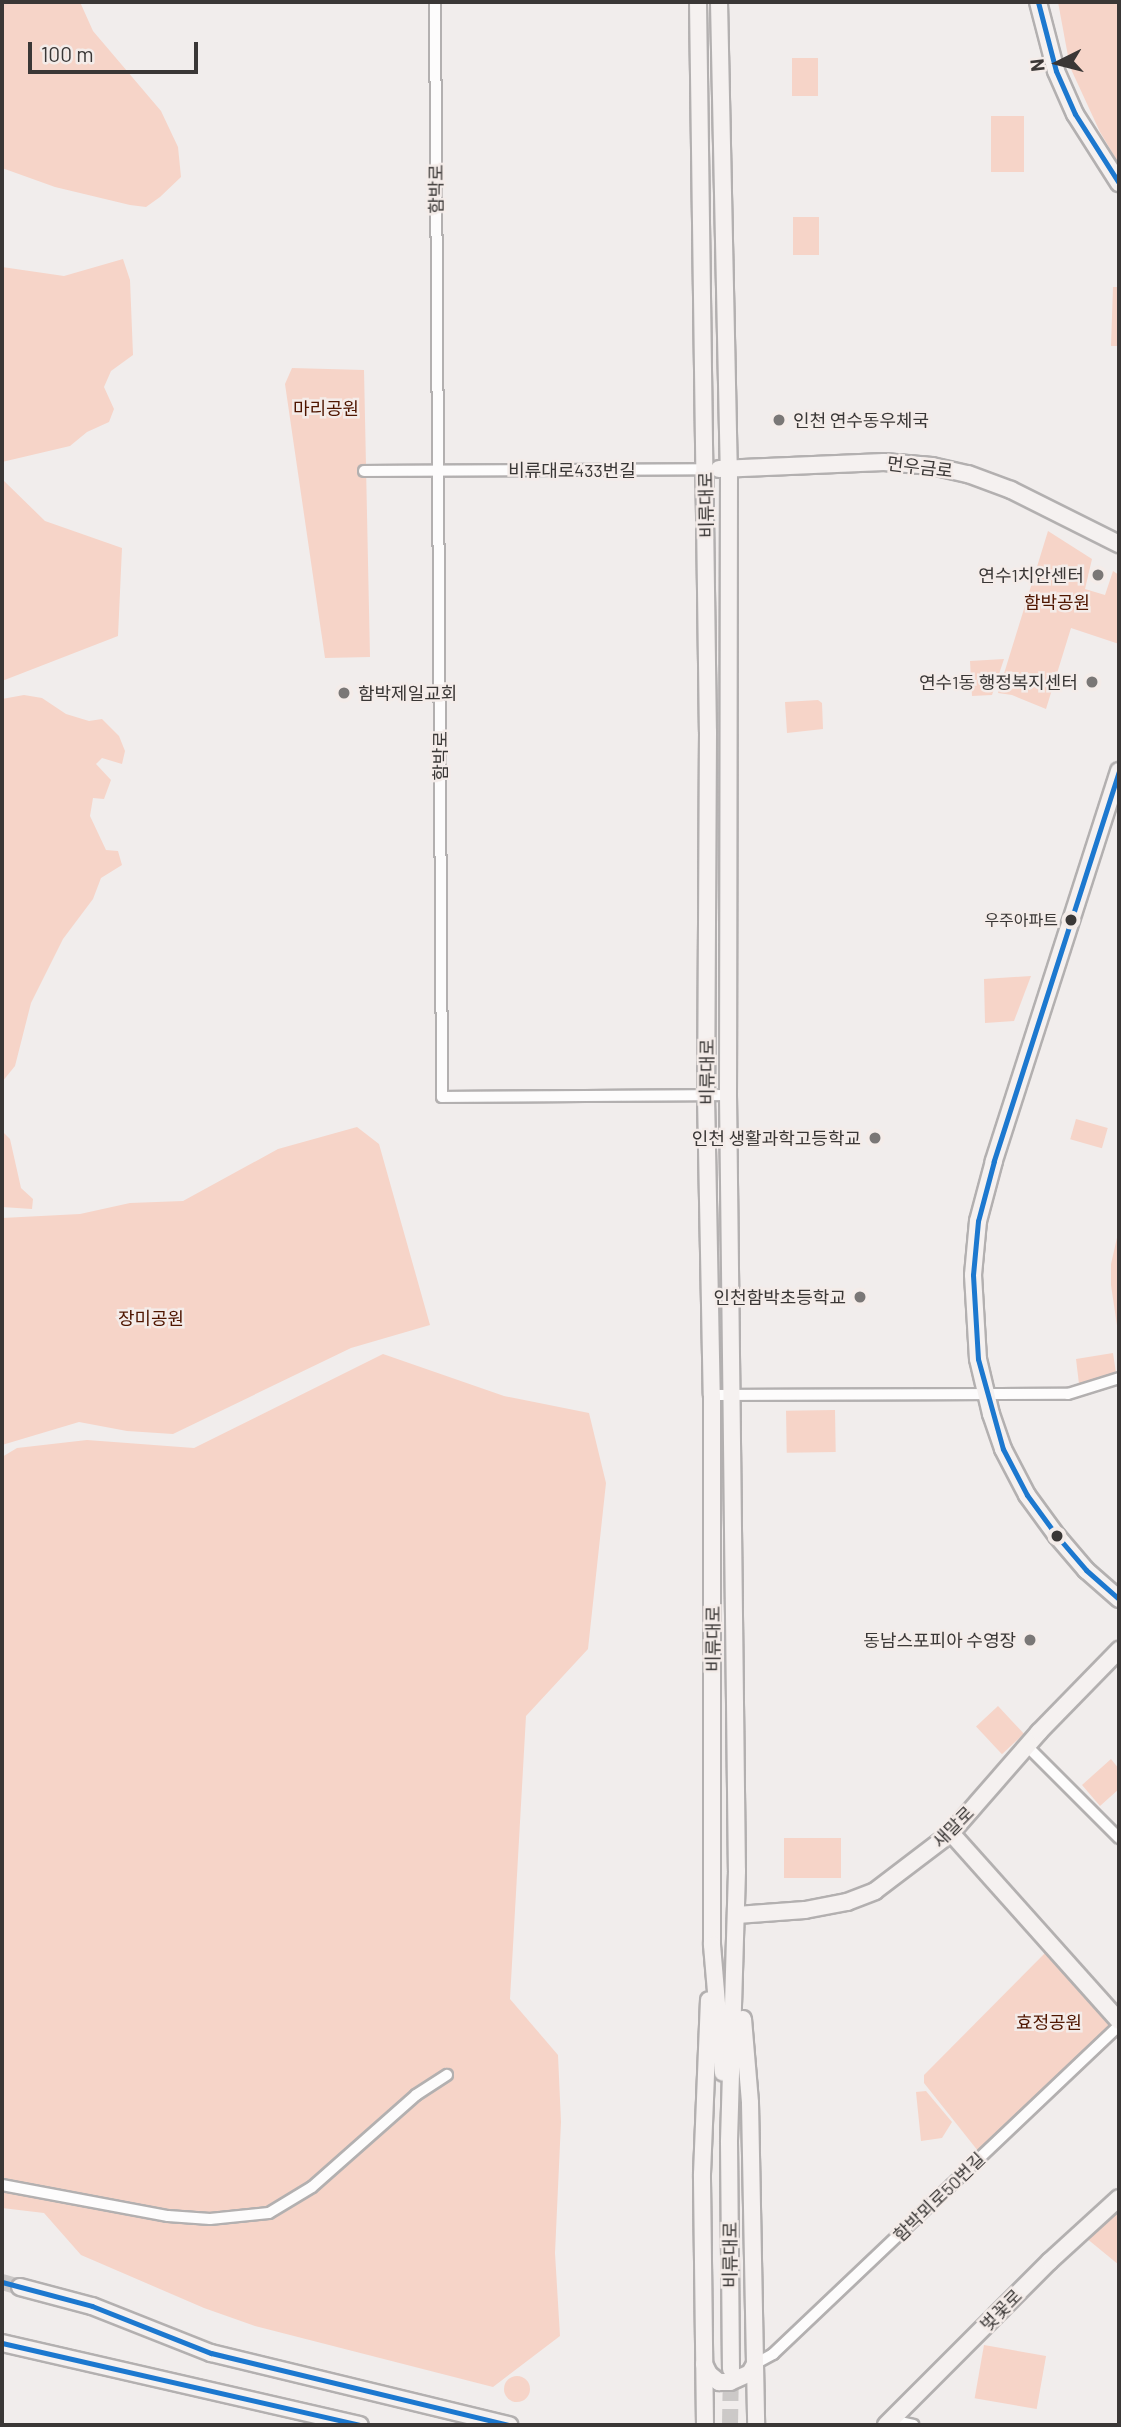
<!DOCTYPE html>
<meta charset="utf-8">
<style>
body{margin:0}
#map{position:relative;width:1121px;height:2427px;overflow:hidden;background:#f1edec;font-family:Barlow,"Noto Sans KR",sans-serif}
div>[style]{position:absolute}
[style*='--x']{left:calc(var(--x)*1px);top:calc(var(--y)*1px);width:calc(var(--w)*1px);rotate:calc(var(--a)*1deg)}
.green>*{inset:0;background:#f6d4c8;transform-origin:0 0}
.round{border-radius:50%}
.secondary-tunnel>*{height:16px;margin-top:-8px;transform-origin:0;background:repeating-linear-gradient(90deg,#ccc9c8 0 16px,transparent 0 24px)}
.roads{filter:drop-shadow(2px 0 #b3b0b0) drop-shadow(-2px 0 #b3b0b0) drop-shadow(0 2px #b3b0b0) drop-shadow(0 -2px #b3b0b0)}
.street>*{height:10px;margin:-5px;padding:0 5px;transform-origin:5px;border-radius:5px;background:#fdfcfc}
.secondary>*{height:16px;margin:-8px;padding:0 8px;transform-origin:8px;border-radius:8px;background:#f5f1f0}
.bus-1>*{height:5px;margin:-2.5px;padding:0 2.5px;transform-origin:2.5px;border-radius:2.5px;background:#1c78cf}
.dots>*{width:19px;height:19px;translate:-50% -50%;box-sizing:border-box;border:4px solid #f4ece9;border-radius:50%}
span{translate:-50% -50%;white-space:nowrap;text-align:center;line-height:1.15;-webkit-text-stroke:5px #f4ece9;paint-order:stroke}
.bus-label{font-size:16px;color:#3a3736}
.right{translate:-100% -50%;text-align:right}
.street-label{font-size:18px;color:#3a3736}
.park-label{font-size:18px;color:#4f1600}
.poi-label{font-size:18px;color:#3a3736}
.left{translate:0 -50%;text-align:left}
.frame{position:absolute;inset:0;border:4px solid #3a3736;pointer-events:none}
.north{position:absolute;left:1023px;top:28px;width:70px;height:70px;-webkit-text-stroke:5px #f4ece9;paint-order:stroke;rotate:264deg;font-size:19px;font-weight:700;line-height:28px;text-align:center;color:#3a3736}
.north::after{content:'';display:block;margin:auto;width:24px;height:32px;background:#3a3736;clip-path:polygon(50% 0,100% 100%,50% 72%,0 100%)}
.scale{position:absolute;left:28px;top:42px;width:170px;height:32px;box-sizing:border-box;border:4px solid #3a3736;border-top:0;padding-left:9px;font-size:21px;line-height:24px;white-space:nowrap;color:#3a3736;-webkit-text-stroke:5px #f4ece9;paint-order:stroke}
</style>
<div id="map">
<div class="green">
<i style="clip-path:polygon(2px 2px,80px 2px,93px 31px,161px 111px,178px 147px,181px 177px,160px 197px,146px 207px,130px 205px,55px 187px,2px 168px)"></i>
<i style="clip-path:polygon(1058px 2px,1119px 2px,1119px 164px,1100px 132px,1070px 67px)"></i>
<i style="left:792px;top:58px;width:26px;height:38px"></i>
<i style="left:991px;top:116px;width:33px;height:56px"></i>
<i style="left:819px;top:217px;width:38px;height:26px;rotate:90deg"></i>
<i style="clip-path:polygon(123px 259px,130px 280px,133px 355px,111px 371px,104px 387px,114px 409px,109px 422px,87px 432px,70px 446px,2px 462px,2px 267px,64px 276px)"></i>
<i style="clip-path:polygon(1113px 287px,1119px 287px,1119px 346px,1111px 346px)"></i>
<i style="clip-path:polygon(292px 368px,364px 370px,370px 657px,325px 658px,285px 384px)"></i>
<i style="clip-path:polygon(2px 479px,45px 521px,122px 548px,118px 636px,2px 681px)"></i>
<i style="clip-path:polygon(1048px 531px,1092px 559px,1085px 589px,1105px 595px,1113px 571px,1119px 575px,1119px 644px,1071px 628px,1046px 709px,1012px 695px,998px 693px)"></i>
<i style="clip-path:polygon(1004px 659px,992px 695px,972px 696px,970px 661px)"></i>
<i style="clip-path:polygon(24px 695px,42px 698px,66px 714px,89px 721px,102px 719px,119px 736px,125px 751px,122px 764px,102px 758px,96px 764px,111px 780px,104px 799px,93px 798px,90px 816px,106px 850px,118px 851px,122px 865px,101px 878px,93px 899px,63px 939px,31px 1003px,15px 1066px,2px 1082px,2px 699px)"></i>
<i style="clip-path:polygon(818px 700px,822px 703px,823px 729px,787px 733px,785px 702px)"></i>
<i style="clip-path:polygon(1031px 976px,1014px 1021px,985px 1023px,984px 979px)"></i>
<i style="left:1076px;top:1119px;width:33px;height:21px;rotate:16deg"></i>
<i style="clip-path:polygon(357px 1127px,379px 1144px,430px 1325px,351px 1348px,173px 1434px,127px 1431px,79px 1422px,2px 1445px,2px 1218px,80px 1214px,130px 1203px,183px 1201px,278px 1149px)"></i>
<i style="clip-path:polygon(2px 1131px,10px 1139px,21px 1188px,33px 1199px,32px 1209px,2px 1207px)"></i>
<i style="clip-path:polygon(1119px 1229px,1119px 1339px,1111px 1285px,1111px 1264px)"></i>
<i style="clip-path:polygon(1113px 1353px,1116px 1373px,1079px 1384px,1076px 1359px)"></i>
<i style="clip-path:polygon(383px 1354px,504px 1396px,589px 1413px,606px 1483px,588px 1649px,526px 1716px,510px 1999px,558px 2055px,561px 2122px,555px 2253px,560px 2336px,493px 2387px,255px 2326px,204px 2308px,81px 2255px,44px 2213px,2px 2208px,2px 1457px,17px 1448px,87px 1440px,194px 1448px)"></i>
<i style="left:835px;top:1410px;width:42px;height:49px;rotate:89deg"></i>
<i style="left:998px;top:1706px;width:38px;height:30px;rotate:47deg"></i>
<i style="clip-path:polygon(1111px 1759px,1119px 1769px,1119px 1789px,1100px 1806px,1082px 1785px)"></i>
<i style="left:841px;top:1838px;width:40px;height:57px;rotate:90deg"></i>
<i style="clip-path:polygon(1052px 1946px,1119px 2021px,982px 2156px,924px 2083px,924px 2075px)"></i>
<i style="clip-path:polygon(926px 2091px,952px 2122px,942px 2138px,921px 2141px,916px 2092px)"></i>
<i style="clip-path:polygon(1119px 2198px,1119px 2265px,1080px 2233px)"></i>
<i style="left:984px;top:2345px;width:63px;height:54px;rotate:10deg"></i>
<i class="round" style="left:504px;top:2376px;width:26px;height:26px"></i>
</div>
<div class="secondary-tunnel">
<i style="--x:2;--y:2282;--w:19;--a:16"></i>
<i style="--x:730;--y:2425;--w:56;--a:-89"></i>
</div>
<div class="roads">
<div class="street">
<i style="--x:435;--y:2;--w:1095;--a:89.63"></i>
<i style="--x:442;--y:1097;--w:286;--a:-0.4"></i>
<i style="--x:364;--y:471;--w:341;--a:-0.3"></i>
<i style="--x:712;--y:1395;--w:356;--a:-0.2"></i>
<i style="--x:1068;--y:1394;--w:53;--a:-17.4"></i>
<i style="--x:1027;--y:1746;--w:130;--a:45"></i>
<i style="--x:2;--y:2185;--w:169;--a:10.6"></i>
<i style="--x:168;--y:2216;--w:42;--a:4.1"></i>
<i style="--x:210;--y:2219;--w:59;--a:-5.8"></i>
<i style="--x:269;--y:2213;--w:50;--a:-31.2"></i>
<i style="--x:312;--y:2187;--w:139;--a:-41.5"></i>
<i style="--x:416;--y:2095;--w:37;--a:-33"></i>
<i style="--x:755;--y:2364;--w:21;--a:-29"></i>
<i style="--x:773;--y:2354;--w:477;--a:-43.5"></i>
<i style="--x:892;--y:2420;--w:22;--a:13"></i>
</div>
<div class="secondary">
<i style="--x:698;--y:2;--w:730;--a:89.22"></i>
<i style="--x:708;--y:732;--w:364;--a:90.3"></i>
<i style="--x:706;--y:1096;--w:299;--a:88.9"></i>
<i style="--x:712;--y:1395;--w:550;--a:90"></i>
<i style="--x:712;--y:1945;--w:128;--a:85.1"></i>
<i style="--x:719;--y:2;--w:467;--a:88.8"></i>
<i style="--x:729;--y:469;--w:626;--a:90.09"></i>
<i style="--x:728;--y:1095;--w:776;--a:89.34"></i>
<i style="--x:737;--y:1871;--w:271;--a:91.7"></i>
<i style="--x:729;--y:2142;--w:227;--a:89.5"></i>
<i style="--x:1038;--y:2;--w:71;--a:75.4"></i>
<i style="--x:1056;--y:71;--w:47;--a:66.2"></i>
<i style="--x:1075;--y:114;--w:82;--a:57.5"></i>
<i style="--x:719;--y:469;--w:165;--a:-2.4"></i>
<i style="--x:884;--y:462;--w:48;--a:4.8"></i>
<i style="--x:932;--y:466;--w:37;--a:13"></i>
<i style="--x:968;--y:474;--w:46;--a:20.4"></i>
<i style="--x:1011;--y:490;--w:121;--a:26.6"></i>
<i style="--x:1119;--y:771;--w:410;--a:107.8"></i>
<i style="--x:994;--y:1161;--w:62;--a:104.9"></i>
<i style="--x:978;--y:1221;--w:54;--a:95.3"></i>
<i style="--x:973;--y:1275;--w:84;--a:86.6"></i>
<i style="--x:978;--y:1359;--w:57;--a:76.7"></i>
<i style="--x:991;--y:1414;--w:37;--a:71"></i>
<i style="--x:1003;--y:1449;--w:52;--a:62.4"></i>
<i style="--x:1027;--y:1495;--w:51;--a:53.8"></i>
<i style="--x:1057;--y:1536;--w:45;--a:49.5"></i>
<i style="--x:1086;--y:1570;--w:44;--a:41.3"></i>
<i style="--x:951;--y:1833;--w:252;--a:48.2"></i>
<i style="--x:737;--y:1915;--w:68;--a:-4.2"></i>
<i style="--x:805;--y:1910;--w:43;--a:-10.8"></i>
<i style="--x:847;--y:1902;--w:30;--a:-21"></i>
<i style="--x:875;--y:1891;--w:96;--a:-37.3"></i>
<i style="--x:951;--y:1833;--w:134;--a:-48.9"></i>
<i style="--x:1039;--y:1732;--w:115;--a:-45.7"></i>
<i style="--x:743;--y:2019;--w:84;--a:85.2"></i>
<i style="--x:750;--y:2103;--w:322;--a:88.9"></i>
<i style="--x:20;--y:2287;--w:74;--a:14.8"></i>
<i style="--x:92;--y:2306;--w:128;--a:21.6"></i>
<i style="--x:211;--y:2353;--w:307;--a:13.6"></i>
<i style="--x:2;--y:2343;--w:367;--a:12.9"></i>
<i style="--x:704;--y:2364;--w:11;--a:63"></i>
<i style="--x:709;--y:2374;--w:13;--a:39"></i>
<i style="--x:719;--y:2382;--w:11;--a:0"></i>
<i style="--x:730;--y:2382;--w:22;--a:-24"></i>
<i style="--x:750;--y:2373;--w:10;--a:-61"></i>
<i style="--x:705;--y:2425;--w:251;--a:-90.7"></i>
<i style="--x:702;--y:2174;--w:174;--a:-87.7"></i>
<i style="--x:886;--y:2425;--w:232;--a:-45"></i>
<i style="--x:1050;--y:2261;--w:93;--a:-42.4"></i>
</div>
</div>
<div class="bus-1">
<i style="--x:1038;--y:2;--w:71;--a:75.4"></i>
<i style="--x:1056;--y:71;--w:47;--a:66.2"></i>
<i style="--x:1075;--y:114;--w:82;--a:57.5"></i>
<i style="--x:1119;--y:771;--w:410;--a:107.8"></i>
<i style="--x:994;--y:1161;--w:62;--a:104.9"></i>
<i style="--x:978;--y:1221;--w:54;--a:95.3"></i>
<i style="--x:973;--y:1275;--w:84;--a:86.6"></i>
<i style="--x:978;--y:1359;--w:93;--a:74.5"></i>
<i style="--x:1003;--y:1449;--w:52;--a:62.4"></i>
<i style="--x:1027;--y:1495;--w:51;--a:53.8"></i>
<i style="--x:1057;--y:1536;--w:45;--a:49.5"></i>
<i style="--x:1086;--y:1570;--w:44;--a:41.3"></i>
<i style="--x:2;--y:2282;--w:93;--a:14.9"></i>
<i style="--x:92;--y:2306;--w:128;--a:21.6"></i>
<i style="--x:211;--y:2353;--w:307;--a:13.6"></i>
<i style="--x:2;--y:2343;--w:367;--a:12.9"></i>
</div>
<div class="dots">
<i style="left:779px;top:420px;background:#7a7776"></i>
<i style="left:1098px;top:575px;background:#7a7776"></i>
<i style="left:1092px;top:682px;background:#7a7776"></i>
<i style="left:344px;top:693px;background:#7a7776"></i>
<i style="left:1071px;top:920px;background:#3a3736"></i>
<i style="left:875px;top:1138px;background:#7a7776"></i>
<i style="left:860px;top:1297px;background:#7a7776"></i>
<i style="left:1057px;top:1536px;background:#3a3736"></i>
<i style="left:1030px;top:1640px;background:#7a7776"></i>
</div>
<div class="bus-label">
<span class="right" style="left:1058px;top:920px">우주아파트</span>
</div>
<div class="street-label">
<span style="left:436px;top:189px;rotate:-90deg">함박로</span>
<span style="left:920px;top:467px;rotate:7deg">먼우금로</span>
<span style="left:572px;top:470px">비류대로433번길</span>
<span style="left:706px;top:505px;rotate:-91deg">비류대로</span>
<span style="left:440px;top:756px;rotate:-90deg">함박로</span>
<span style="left:707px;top:1072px;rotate:-90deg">비류대로</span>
<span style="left:713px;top:1639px;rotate:-90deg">비류대로</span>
<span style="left:953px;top:1827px;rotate:-45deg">새말로</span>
<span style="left:939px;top:2197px;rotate:-44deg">함박뫼로50번길</span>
<span style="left:730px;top:2255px;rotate:-90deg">비류대로</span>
<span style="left:1001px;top:2310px;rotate:-45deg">벚꽃로</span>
</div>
<div class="park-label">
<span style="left:326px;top:408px">마리공원</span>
<span style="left:1057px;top:602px">함박공원</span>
<span style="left:151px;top:1318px">장미공원</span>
<span style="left:1049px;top:2022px">효정공원</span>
</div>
<div class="poi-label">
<span class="left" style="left:793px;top:420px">인천 연수동우체국</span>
<span class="right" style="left:1084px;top:575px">연수1치안센터</span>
<span class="right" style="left:1078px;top:682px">연수1동 행정복지센터</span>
<span class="left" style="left:358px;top:693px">함박제일교회</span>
<span class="right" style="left:861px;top:1138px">인천 생활과학고등학교</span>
<span class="right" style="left:846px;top:1297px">인천함박초등학교</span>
<span class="right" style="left:1016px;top:1640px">동남스포피아 수영장</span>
</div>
<div class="frame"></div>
<div class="north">N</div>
<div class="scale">100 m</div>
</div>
